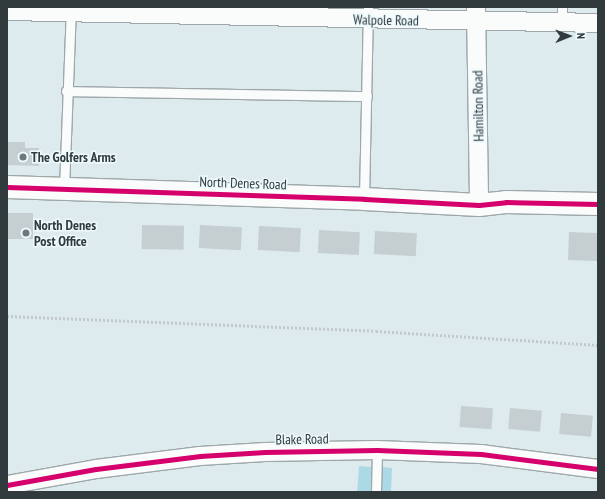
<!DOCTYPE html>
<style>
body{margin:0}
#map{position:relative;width:605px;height:499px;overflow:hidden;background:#deebee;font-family:"PT Sans Narrow",sans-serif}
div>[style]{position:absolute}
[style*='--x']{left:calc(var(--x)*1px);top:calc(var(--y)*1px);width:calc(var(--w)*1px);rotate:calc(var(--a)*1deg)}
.green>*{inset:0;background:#abd9e6;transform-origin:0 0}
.building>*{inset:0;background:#c5cfd2;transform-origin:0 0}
.path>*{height:2.5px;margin-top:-1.25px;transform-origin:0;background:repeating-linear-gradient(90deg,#c2c9ca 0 2px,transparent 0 4px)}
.roads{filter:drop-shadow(1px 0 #9ea8aa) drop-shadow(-1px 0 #9ea8aa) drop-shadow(0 1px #9ea8aa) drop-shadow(0 -1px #9ea8aa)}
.service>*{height:9px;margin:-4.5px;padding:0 4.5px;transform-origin:4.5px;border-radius:4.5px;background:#fafcfc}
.minor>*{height:18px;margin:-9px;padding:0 9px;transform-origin:9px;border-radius:9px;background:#fafcfc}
.tertiary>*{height:22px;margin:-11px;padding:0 11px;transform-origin:11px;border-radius:11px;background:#fafcfc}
.cycleway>*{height:5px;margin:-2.5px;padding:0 2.5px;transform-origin:2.5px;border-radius:2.5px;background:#d6006c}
.dots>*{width:11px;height:11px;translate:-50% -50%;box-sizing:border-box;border:2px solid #ecfafe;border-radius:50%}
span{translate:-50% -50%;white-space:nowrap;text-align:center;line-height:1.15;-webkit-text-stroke:3px #ecfafe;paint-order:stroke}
.street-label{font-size:14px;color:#313a3d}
.poi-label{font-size:14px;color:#313a3d;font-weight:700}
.left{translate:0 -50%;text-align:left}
.frame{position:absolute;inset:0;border:8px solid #313a3d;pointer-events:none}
.north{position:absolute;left:549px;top:16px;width:40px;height:40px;-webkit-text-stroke:3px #ecfafe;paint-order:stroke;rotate:89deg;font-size:11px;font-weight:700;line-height:16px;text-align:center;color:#313a3d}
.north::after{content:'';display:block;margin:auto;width:14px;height:18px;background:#313a3d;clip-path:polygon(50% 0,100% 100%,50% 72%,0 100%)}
</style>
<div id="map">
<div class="green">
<i style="left:359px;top:466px;width:14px;height:26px;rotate:4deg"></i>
<i style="clip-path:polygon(382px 467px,392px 468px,391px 492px,379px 492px,380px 468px)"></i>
</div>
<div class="building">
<i style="clip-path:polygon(7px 142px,25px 142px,25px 148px,39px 148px,39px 166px,7px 165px)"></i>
<i style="left:7px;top:213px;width:26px;height:26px"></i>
<i style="left:142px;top:225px;width:42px;height:24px;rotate:1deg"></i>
<i style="left:200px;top:225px;width:42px;height:23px;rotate:3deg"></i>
<i style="left:259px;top:226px;width:42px;height:24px;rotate:3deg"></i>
<i style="left:319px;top:230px;width:41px;height:23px;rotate:3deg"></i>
<i style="left:375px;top:231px;width:42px;height:23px;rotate:3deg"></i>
<i style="left:569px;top:232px;width:29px;height:28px;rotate:2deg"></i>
<i style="left:461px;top:406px;width:32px;height:21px;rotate:4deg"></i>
<i style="left:510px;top:408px;width:32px;height:21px;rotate:5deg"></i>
<i style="left:561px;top:413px;width:32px;height:21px;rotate:5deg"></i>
</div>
<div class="path">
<i style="--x:7;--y:316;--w:369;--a:2.3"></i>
<i style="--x:376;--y:331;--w:222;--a:3.6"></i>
</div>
<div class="roads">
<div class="service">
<i style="--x:562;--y:7;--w:15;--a:90"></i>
<i style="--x:66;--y:91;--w:301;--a:1"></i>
<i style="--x:64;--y:189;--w:179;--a:-87.8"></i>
<i style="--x:364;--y:199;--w:192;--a:-88.8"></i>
<i style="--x:376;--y:492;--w:42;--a:-88.6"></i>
</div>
<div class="minor">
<i style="--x:476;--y:7;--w:198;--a:89.1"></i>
<i style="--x:7;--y:11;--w:591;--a:1.16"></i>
<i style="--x:7;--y:485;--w:90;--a:-10.2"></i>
<i style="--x:96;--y:469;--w:105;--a:-7.1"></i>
<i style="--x:200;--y:456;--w:65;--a:-3.5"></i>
<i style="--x:265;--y:452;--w:112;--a:-1"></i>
<i style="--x:377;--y:450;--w:104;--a:2.2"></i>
<i style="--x:481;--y:454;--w:118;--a:7.3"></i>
</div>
<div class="tertiary">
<i style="--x:7;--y:187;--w:357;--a:1.9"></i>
<i style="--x:364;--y:199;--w:115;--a:3"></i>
<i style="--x:479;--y:205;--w:27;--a:-6"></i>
<i style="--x:506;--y:202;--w:92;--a:1.2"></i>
</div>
</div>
<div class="cycleway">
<i style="--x:7;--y:187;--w:357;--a:1.9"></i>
<i style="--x:364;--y:199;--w:115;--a:3"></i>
<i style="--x:479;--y:205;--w:27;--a:-6"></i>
<i style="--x:506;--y:202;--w:92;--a:1.2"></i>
<i style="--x:7;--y:485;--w:90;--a:-10.2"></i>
<i style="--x:96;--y:469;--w:105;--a:-7.1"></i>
<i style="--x:200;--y:456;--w:65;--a:-3.5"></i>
<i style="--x:265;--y:452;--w:112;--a:-1"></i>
<i style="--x:377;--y:450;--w:104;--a:2.2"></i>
<i style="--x:481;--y:454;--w:118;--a:7.3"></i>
</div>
<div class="dots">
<i style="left:23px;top:157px;background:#6e787b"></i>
<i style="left:26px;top:233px;background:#6e787b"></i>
</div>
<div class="street-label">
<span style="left:386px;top:20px;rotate:1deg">Walpole Road</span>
<span style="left:478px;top:106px;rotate:-91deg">Hamilton Road</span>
<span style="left:243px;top:183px;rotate:2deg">North Denes Road</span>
<span style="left:302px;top:439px;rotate:-1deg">Blake Road</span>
</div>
<div class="poi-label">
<span class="left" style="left:31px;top:157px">The Golfers Arms</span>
<span class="left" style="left:34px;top:233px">North Denes<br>Post Office</span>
</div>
<div class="frame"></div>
<div class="north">N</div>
</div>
